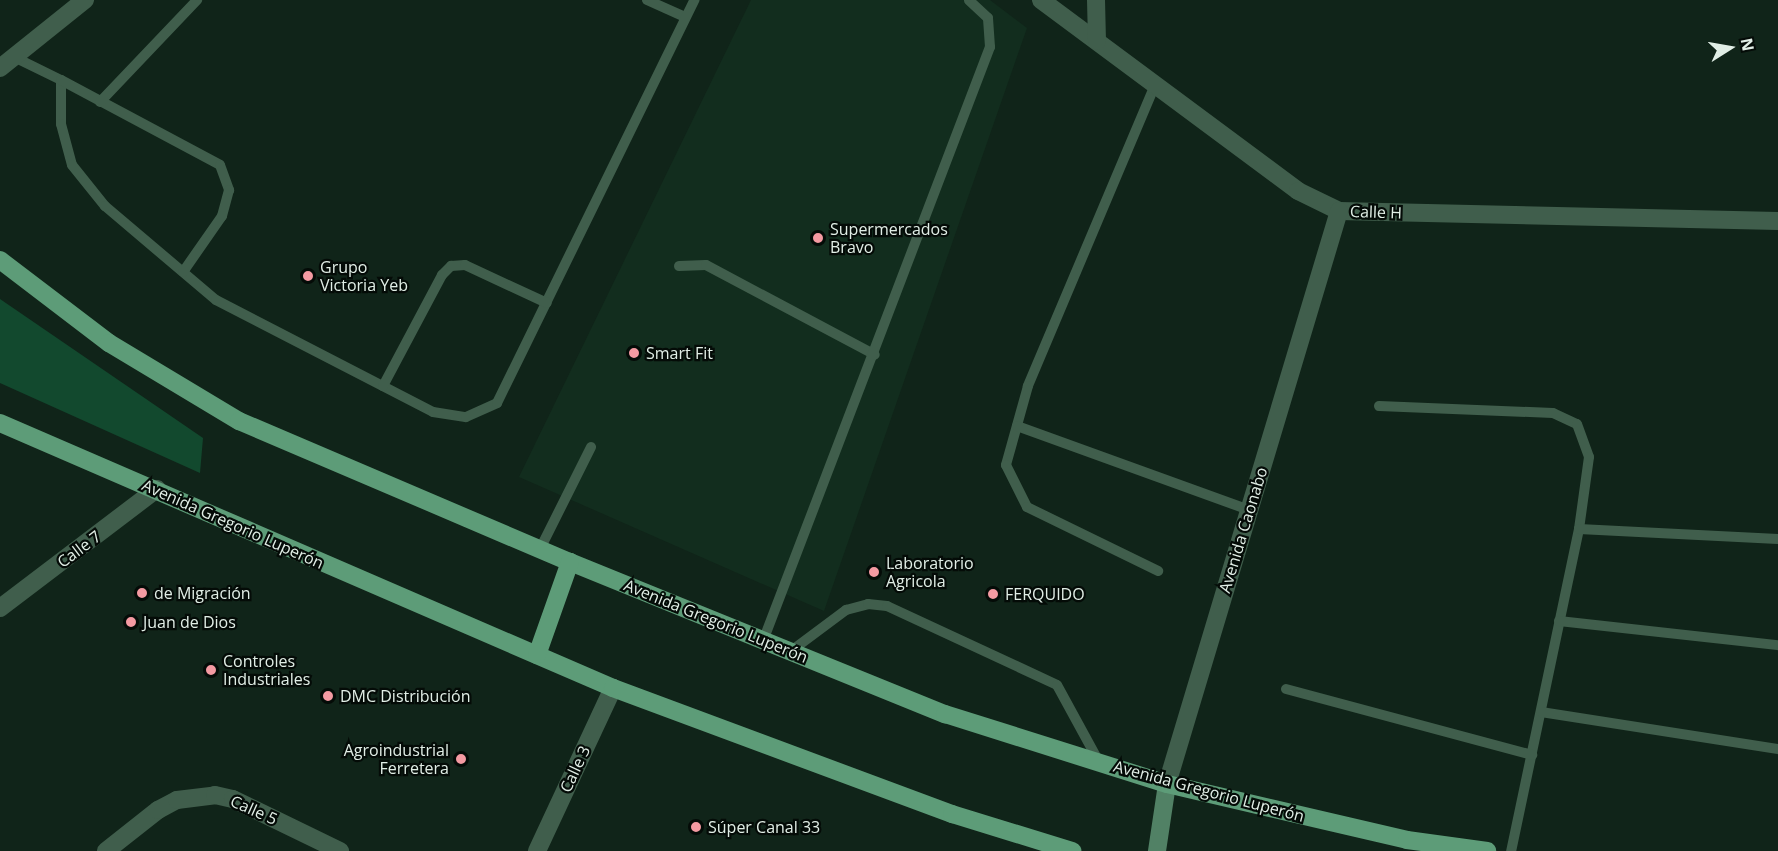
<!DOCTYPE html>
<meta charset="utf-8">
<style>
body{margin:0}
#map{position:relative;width:1778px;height:851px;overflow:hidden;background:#102419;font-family:"Open Sans",sans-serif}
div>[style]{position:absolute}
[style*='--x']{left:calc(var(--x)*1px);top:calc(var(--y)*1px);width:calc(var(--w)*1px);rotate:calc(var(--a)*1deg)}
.built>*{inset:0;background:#122d1e}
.green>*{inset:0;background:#12492e}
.lane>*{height:10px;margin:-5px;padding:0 5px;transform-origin:5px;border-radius:5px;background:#405e4c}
.street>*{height:18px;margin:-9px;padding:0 9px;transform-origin:9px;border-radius:9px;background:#405e4c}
.secondary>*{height:18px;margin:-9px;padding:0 9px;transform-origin:9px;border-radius:9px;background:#518165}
.primary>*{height:18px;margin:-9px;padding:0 9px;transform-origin:9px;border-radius:9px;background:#5d9c78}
.dots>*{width:16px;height:16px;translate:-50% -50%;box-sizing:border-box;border:3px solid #040b07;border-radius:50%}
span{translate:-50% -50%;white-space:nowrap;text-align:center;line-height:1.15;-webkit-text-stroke:4.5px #040b07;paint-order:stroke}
.street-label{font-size:16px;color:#e1eee6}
.poi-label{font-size:16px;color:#e1eee6}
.left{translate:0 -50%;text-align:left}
.right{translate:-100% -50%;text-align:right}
.north{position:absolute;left:1700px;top:18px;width:60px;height:60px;-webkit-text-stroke:4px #040b07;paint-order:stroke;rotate:79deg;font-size:16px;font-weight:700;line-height:24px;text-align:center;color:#e1eee6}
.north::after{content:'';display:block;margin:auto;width:21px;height:27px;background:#e1eee6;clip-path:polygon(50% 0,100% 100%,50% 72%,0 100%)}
</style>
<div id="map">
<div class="built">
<i style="clip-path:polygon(751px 0,990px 0,1027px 28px,824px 611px,519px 477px)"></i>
</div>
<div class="green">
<i style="clip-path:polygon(0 299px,203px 438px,200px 473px,0 383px)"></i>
</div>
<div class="lane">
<i style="--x:647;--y:0;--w:42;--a:24.1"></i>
<i style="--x:14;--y:57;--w:52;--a:26.1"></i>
<i style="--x:61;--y:80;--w:44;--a:90"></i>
<i style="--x:61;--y:124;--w:42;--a:75"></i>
<i style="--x:72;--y:165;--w:53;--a:51.2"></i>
<i style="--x:105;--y:206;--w:145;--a:40.3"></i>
<i style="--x:216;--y:300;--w:244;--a:27.3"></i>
<i style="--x:433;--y:412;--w:33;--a:9"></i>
<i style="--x:466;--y:417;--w:34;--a:-24"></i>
<i style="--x:497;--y:403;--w:449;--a:-63.9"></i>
<i style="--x:61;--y:80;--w:180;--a:28.1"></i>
<i style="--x:220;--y:165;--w:27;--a:70"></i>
<i style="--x:229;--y:190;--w:27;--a:105"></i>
<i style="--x:222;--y:216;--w:68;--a:124.9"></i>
<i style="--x:1155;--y:85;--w:327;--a:112.9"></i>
<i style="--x:1028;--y:386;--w:82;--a:105.6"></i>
<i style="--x:1006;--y:465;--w:47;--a:63.4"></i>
<i style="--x:1027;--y:507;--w:146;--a:26"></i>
<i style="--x:100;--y:102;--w:141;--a:-46.4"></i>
<i style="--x:679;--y:266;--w:27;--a:-2"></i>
<i style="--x:706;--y:265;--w:191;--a:28"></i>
<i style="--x:383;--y:386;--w:126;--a:-62"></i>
<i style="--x:442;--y:275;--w:13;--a:-45"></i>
<i style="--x:451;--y:266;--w:14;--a:-4"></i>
<i style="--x:465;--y:265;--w:90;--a:24.9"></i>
<i style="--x:1379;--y:406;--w:174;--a:2.3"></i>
<i style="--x:1553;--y:413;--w:26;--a:25"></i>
<i style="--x:1577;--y:424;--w:35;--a:70"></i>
<i style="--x:1589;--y:457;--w:73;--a:97.9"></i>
<i style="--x:1579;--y:529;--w:329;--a:101.9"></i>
<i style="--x:1017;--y:426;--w:247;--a:19.9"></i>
<i style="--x:1579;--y:529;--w:199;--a:2.9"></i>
<i style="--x:540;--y:549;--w:114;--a:-63.4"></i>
<i style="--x:1559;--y:621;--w:220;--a:6.3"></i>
<i style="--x:763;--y:641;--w:636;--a:-69.09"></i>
<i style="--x:990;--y:47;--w:29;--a:-94"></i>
<i style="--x:988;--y:18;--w:26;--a:-137"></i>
<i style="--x:791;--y:651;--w:69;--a:-36.7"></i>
<i style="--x:846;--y:610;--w:23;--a:-15"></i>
<i style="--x:868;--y:604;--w:19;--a:6"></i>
<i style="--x:887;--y:606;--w:187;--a:24.9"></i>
<i style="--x:1057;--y:685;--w:88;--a:61.4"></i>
<i style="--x:1286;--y:689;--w:255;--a:15"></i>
<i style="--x:1541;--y:712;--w:240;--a:8.9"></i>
</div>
<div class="street">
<i style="--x:1041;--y:0;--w:320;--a:36.6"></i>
<i style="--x:1298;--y:191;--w:46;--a:26"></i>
<i style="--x:1339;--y:211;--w:439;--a:1.3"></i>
<i style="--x:1096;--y:0;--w:41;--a:88.6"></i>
<i style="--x:0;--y:68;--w:109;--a:-38.7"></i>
<i style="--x:0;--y:608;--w:197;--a:-37.2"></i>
<i style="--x:1167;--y:784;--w:598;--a:-73.29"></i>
<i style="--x:106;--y:851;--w:66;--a:-38.3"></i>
<i style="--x:158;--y:810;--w:21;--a:-28"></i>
<i style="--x:177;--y:800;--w:38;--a:-7"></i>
<i style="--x:215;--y:795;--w:18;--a:13"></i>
<i style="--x:233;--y:799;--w:119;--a:25.9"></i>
<i style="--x:537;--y:851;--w:180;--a:-65"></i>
</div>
<div class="secondary">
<i style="--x:1157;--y:851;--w:68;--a:-81.5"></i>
</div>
<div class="primary">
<i style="--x:0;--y:260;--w:137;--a:37.3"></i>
<i style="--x:109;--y:343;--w:152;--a:31"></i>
<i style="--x:239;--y:421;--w:360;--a:23.1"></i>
<i style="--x:570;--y:562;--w:405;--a:22.1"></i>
<i style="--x:945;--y:714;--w:233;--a:17.5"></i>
<i style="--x:1167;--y:784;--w:246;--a:13.1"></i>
<i style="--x:1407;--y:840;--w:81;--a:7.8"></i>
<i style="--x:0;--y:423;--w:668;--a:23.38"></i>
<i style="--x:613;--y:688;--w:362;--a:20.4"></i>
<i style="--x:952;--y:814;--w:126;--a:17.1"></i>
<i style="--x:537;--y:655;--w:99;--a:-70.5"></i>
</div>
<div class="dots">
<i style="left:818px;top:238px;background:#f49aa2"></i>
<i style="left:308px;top:276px;background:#f49aa2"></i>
<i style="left:634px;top:353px;background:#f49aa2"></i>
<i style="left:874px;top:572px;background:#f49aa2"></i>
<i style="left:142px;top:593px;background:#f49aa2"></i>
<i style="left:993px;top:594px;background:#f49aa2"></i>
<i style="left:131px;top:622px;background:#f49aa2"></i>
<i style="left:211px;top:670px;background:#f49aa2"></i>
<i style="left:328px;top:696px;background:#f49aa2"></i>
<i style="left:461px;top:759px;background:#f49aa2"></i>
<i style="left:696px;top:827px;background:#f49aa2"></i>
</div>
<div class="street-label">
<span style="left:1376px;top:212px;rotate:2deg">Calle H</span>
<span style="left:233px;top:524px;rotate:24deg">Avenida Gregorio Luperón</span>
<span style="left:1243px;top:530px;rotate:-73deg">Avenida Caonabo</span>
<span style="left:79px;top:549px;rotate:-37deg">Calle 7</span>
<span style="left:716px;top:621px;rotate:22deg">Avenida Gregorio Luperón</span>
<span style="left:575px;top:769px;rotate:-65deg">Calle 3</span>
<span style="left:1209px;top:791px;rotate:15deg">Avenida Gregorio Luperón</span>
<span style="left:254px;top:810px;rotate:24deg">Calle 5</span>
</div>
<div class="poi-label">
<span class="left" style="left:830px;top:238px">Supermercados<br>Bravo</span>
<span class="left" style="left:320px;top:276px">Grupo<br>Victoria Yeb</span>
<span class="left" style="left:646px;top:353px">Smart Fit</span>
<span class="left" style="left:886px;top:572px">Laboratorio<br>Agricola</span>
<span class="left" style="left:154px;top:593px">de Migración</span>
<span class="left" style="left:1005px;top:594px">FERQUIDO</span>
<span class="left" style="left:143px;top:622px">Juan de Dios</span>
<span class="left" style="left:223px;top:670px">Controles<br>Industriales</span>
<span class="left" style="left:340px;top:696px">DMC Distribución</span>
<span class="right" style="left:449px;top:759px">Agroindustrial<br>Ferretera</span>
<span class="left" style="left:708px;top:827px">Súper Canal 33</span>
</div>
<div class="north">N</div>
</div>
